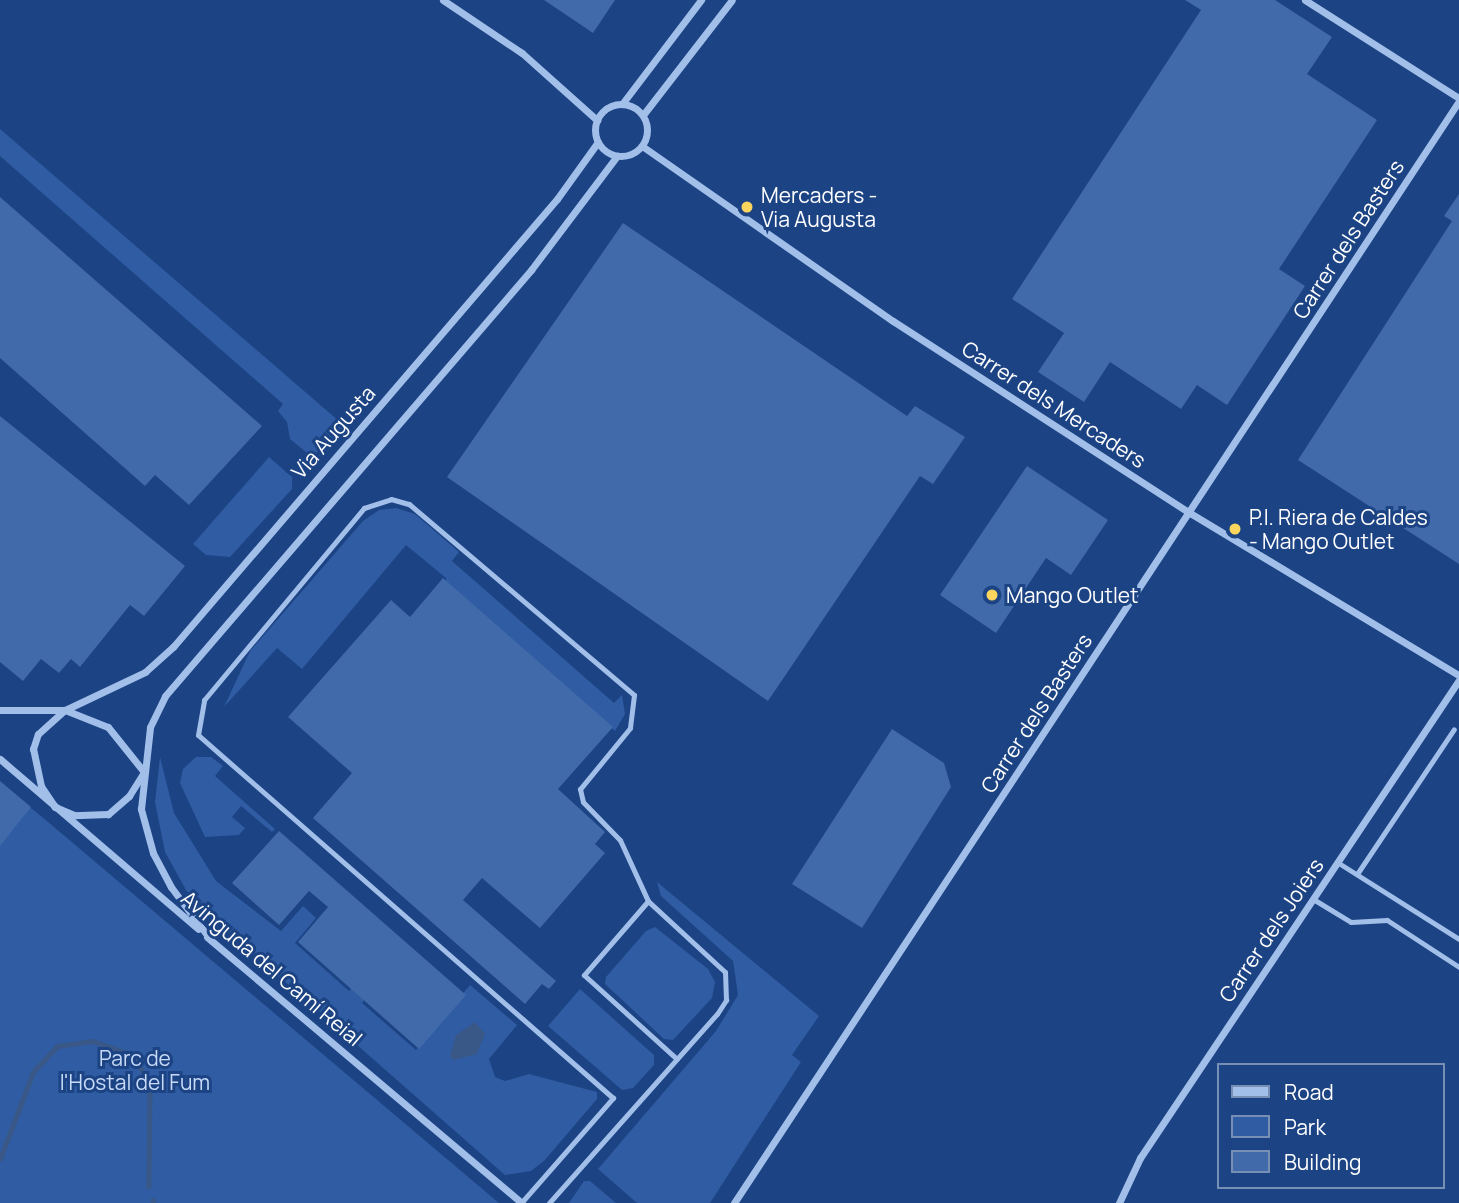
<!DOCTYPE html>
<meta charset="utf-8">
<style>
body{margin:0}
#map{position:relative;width:1459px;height:1203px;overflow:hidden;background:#1c4383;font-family:Manrope,sans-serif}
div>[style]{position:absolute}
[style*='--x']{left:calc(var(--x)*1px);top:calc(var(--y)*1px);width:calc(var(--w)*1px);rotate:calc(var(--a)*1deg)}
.green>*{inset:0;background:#2f5ca2}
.water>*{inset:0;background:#3a5887}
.stream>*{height:4.5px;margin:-2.25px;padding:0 2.25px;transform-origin:2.25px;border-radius:2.25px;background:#3a5887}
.building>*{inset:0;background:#406aaa}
.service>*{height:5px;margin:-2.5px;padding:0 2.5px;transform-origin:2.5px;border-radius:2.5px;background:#a2bfea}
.minor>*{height:7px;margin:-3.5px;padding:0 3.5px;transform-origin:3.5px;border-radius:3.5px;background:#a2bfea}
.minor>.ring{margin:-3.5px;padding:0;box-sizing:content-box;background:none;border:7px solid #a2bfea;border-radius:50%}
.dots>*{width:19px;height:19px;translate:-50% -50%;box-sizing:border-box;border:4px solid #1c4383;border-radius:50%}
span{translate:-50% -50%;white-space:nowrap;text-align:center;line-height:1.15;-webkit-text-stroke:6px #1c4383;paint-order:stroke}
.poi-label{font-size:21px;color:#fff}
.left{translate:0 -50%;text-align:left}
.street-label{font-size:21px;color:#fff}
.park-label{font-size:21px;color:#c6daf8}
.legend{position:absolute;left:1217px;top:1063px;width:228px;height:126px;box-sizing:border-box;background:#1c4383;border:2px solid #778eb5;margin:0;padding:9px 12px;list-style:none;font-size:21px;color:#fff}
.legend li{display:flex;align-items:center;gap:14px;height:35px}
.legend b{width:35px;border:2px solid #778eb5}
</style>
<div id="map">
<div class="green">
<i style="clip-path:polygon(0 129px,347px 428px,317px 461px,290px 439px,287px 422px,278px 411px,283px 404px,0 156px)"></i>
<i style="clip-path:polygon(269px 457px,292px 477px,292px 489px,230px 557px,206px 555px,193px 544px)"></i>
<i style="clip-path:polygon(396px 508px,415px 514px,459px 552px,452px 561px,614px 703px,622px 695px,625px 714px,615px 731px,446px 586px,446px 578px,406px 545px,302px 669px,277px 648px,224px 707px,250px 651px,363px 521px,379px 510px)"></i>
<i style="clip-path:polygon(160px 757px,174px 813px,216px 881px,281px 931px,303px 906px,316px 918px,295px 943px,349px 991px,370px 966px,384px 977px,362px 1003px,416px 1050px,470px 985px,517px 1025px,489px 1059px,495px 1077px,505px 1081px,529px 1074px,597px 1092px,597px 1099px,544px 1161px,531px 1171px,505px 1175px,208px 914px,186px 890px,165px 852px,155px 802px)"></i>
<i style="clip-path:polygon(196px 757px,211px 757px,223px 766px,215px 776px,275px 829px,272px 832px,241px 806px,232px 817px,245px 828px,239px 835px,205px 837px,180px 783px,183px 769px)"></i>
<i style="clip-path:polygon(0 784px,41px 816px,499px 1203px,0 1203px)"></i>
<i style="clip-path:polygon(657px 882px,819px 1016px,792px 1055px,801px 1062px,710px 1203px,637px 1203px,598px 1169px,716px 1031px,738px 995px,733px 961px,661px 896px)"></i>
<i style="clip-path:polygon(655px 927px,708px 969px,715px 982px,712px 998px,673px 1040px,664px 1039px,605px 984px,606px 977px,646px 931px)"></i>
<i style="clip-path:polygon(580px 989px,654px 1055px,654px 1065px,633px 1088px,622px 1090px,548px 1026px)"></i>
<i style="clip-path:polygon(584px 1181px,590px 1181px,616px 1203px,569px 1203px)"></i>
</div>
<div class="water">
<i style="clip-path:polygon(475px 1022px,485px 1034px,477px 1054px,453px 1060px,450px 1056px,456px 1035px)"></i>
</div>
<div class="stream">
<i style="--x:0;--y:1159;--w:93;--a:-69.2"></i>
<i style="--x:33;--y:1072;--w:35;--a:-47"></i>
<i style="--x:57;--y:1046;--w:36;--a:-8"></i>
<i style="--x:93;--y:1041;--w:42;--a:19.3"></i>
<i style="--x:133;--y:1055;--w:33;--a:59"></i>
<i style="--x:150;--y:1083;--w:103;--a:90.6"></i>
<i style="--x:153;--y:1200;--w:3;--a:72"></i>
</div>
<div class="building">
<i style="clip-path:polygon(544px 0,615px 0,593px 33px)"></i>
<i style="clip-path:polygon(1185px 0,1275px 0,1332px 37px,1307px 74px,1377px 120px,1279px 269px,1305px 286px,1227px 405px,1197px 385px,1181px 409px,1110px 362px,1084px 402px,1038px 372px,1064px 333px,1012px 299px,1201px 10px)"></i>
<i style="clip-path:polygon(1459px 194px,1459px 564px,1298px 460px,1452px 221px,1444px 216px)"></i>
<i style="clip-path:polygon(0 197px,262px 426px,189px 505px,155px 475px,145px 486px,0 358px)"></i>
<i style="clip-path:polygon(623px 223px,907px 416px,915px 406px,965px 437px,933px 484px,920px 476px,768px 701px,447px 477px)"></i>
<i style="clip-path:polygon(0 416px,185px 566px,144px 616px,130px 605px,80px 667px,71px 659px,59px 673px,41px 659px,23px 681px,0 662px)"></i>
<i style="clip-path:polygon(1027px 466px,1108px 520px,1071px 575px,1046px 558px,996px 633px,940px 595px)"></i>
<i style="clip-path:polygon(443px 578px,613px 727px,558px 789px,605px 832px,595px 844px,605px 853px,540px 928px,482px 878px,463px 900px,556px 981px,549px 989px,542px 984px,525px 1004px,313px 818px,352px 773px,288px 717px,391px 600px,410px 617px)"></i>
<i style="clip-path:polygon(892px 729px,944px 763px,951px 787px,862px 928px,792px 884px)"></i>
<i style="clip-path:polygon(0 781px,31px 807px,0 846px)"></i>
<i style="clip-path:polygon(279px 831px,466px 995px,419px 1049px,298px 942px,328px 907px,309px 891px,279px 925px,232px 883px)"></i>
</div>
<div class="service">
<i style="--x:1337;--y:862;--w:144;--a:32.3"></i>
<i style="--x:1357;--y:874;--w:174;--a:-56.2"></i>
<i style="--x:1313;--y:899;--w:44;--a:31.2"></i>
<i style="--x:1351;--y:922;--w:36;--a:-3"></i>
<i style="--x:1387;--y:920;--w:86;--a:33.1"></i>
<i style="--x:521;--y:1203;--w:140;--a:-48.8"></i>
<i style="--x:613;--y:1098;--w:551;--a:-138.82"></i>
<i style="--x:198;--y:735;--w:36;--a:-80"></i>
<i style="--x:204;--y:700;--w:250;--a:-50.2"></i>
<i style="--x:364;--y:508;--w:28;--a:-18"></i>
<i style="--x:391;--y:499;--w:19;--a:16"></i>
<i style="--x:409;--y:504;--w:295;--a:40.3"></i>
<i style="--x:634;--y:695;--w:33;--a:97"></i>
<i style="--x:630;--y:728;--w:79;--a:129.3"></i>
<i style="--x:580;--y:789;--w:13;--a:77"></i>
<i style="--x:583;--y:802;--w:53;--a:45.8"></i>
<i style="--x:620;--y:840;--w:67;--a:65.3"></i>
<i style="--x:549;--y:1203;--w:253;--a:-48.4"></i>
<i style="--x:717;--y:1014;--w:17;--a:-57"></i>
<i style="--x:726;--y:1000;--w:28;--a:-92"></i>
<i style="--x:725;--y:972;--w:105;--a:-137.3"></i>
<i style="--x:648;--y:901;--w:98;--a:130.9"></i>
<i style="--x:584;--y:975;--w:125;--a:42.1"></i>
</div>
<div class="minor">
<i style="--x:443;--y:0;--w:95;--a:33.9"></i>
<i style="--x:522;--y:53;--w:101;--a:41.8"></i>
<i style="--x:1305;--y:0;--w:183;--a:32.5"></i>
<i style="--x:622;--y:104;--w:131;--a:-52.8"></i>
<i class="ring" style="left:595px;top:104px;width:45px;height:45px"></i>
<i style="--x:643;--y:115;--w:145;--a:-52.3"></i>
<i style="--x:642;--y:146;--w:306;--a:34.9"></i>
<i style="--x:893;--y:321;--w:354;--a:32.9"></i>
<i style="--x:1190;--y:513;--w:314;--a:31.1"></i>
<i style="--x:0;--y:710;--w:65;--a:0"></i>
<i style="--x:65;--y:710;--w:89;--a:-25.4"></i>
<i style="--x:145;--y:672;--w:38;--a:-42"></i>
<i style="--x:173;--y:647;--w:590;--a:-49.4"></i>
<i style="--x:557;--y:199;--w:70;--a:-54.3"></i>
<i style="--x:65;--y:710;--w:46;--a:21.6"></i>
<i style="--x:108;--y:727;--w:58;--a:51.3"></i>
<i style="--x:144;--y:772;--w:28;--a:122"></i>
<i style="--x:129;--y:796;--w:28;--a:139"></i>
<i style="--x:108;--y:814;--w:34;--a:178"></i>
<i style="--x:74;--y:815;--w:21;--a:-157"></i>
<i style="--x:55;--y:807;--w:25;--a:-124"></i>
<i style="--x:41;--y:786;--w:38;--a:-102"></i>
<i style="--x:33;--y:749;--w:16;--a:-72"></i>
<i style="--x:38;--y:734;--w:36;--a:-42"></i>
<i style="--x:0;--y:759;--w:261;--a:40.6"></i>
<i style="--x:207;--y:937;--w:412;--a:40.2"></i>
<i style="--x:210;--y:939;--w:65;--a:-126.9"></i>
<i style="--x:171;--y:887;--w:38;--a:-118"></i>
<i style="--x:153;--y:853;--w:46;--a:-105.3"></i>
<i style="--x:141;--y:809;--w:82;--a:-83.7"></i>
<i style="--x:150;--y:727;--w:34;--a:-64"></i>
<i style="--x:165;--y:696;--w:562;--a:-49.33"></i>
<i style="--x:531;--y:270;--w:143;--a:-53"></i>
<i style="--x:734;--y:1203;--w:1319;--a:-56.66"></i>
<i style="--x:1119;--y:1203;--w:50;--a:-65"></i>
<i style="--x:1140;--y:1158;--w:575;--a:-56.28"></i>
</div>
<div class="dots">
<i style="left:747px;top:207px;background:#fbd65f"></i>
<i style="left:1235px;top:529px;background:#fbd65f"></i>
<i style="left:992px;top:595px;background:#fbd65f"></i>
</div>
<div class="poi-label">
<span class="left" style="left:761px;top:207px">Mercaders -<br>Via Augusta</span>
<span class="left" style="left:1249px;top:529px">P.I. Riera de Caldes<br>- Mango Outlet</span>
<span class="left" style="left:1006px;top:595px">Mango Outlet</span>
</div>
<div class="street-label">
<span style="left:1348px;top:239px;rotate:-57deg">Carrer dels Basters</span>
<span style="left:1054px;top:404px;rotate:33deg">Carrer dels Mercaders</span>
<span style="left:333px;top:432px;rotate:-49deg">Via Augusta</span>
<span style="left:1036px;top:713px;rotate:-57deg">Carrer dels Basters</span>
<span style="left:1271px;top:930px;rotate:-56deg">Carrer dels Joiers</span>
<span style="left:272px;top:968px;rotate:40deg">Avinguda del Camí Reial</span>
</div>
<div class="park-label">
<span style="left:135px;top:1070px">Parc de<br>l'Hostal del Fum</span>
</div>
<ul class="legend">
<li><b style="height:9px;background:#a2bfea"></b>Road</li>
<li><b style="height:19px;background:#2f5ca2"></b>Park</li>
<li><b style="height:19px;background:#406aaa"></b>Building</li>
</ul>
</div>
